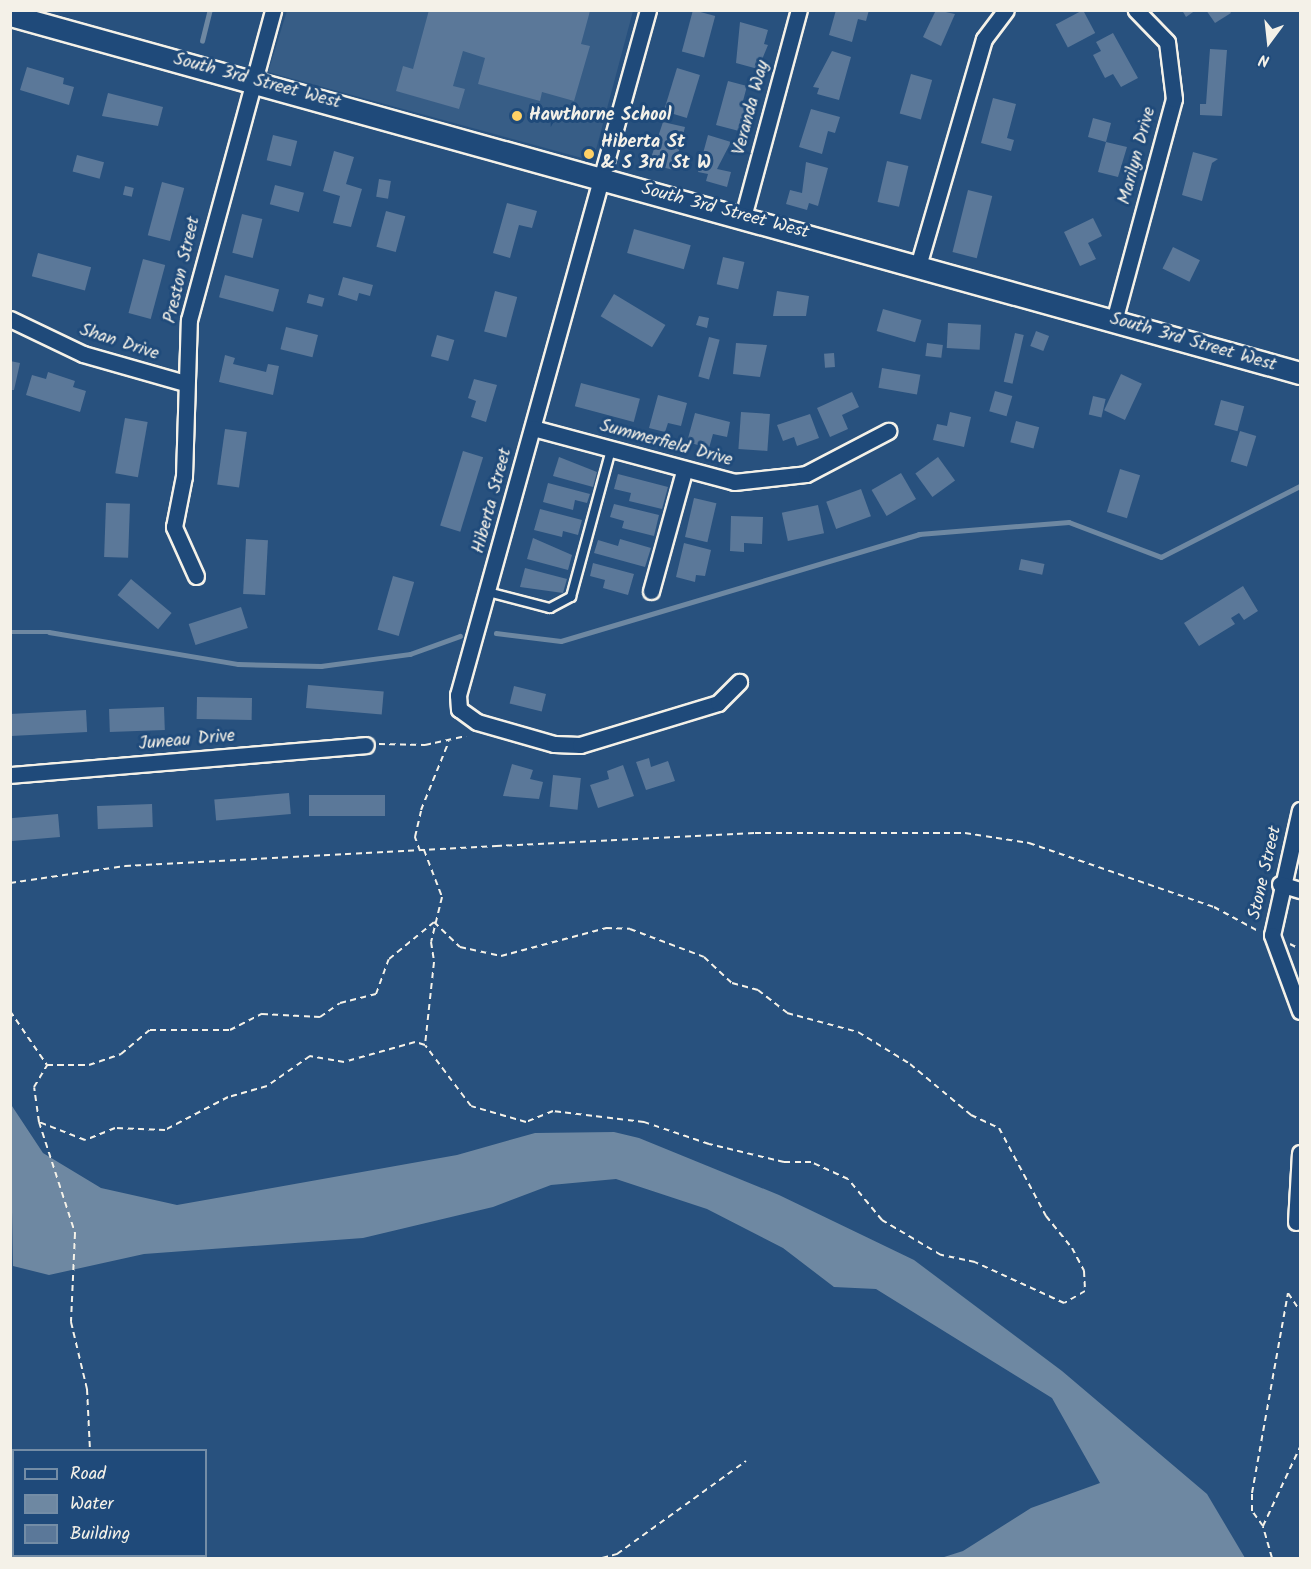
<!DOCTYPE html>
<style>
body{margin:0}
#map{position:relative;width:1311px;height:1569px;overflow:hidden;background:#28517e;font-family:Kalam,sans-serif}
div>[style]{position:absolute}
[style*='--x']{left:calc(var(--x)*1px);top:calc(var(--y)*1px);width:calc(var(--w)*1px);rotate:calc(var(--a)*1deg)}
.built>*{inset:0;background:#375d86}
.water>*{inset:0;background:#6e88a2}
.stream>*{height:4.5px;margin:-2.25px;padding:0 2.25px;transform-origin:2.25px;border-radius:2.25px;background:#6e88a2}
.building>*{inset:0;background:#5b7899;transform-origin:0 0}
.path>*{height:2px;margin-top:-1px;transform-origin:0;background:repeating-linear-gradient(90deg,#f4f1e8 0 6px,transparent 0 10.5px)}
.roads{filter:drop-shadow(2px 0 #f4f1e8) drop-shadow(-2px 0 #f4f1e8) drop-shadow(0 2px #f4f1e8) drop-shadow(0 -2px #f4f1e8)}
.lane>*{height:8px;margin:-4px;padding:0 4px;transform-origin:4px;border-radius:4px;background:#1f4a7a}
.street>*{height:15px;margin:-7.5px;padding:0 7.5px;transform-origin:7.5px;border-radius:7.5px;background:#1f4a7a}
.secondary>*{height:21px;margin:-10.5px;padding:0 10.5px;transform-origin:10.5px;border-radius:10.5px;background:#1f4a7a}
.dots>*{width:16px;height:16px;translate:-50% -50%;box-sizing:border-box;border:3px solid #1f4a7a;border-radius:50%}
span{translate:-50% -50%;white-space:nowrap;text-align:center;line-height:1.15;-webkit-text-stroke:6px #1f4a7a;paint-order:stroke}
.street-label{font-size:18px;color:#f4f1e8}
.poi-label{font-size:18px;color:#f4f1e8;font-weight:700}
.left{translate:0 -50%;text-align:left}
.frame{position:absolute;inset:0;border:12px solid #f4f1e8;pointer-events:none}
.legend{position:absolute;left:12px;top:1449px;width:195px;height:108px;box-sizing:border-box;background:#1f4a7a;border:2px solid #748da6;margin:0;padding:8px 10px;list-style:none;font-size:18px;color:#f4f1e8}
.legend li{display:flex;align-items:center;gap:12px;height:30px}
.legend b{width:30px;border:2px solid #748da6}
.north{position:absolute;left:1239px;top:12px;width:60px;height:60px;-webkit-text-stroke:4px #1f4a7a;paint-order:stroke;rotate:195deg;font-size:16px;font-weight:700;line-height:24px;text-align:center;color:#f4f1e8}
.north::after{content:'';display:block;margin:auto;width:21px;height:27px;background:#f4f1e8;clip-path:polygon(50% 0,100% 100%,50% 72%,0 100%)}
</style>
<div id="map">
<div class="built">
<i style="clip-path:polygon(287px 11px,633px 11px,593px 161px,268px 72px)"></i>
</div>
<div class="water">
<i style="clip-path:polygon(10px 1103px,43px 1153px,101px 1188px,177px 1205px,457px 1155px,535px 1133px,614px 1132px,639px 1138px,779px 1195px,914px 1260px,1062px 1371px,1207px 1494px,1245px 1558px,941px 1558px,963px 1551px,1031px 1508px,1100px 1483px,1052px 1398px,876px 1289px,834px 1287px,783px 1248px,707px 1209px,616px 1179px,551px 1185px,493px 1207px,363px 1238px,144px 1254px,49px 1275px,13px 1266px)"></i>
</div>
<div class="stream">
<i style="--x:202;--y:41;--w:32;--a:-76"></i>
<i style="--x:10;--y:632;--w:39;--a:0"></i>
<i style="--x:49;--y:632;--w:192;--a:9.6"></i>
<i style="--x:238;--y:664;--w:83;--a:1.4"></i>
<i style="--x:321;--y:666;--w:90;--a:-7.7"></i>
<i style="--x:410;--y:654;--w:53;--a:-19.8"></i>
<i style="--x:496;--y:633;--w:65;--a:7"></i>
<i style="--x:561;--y:641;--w:374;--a:-16.6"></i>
<i style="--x:919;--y:534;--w:150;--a:-4.6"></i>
<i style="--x:1069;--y:522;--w:98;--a:20.8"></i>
<i style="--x:1161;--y:557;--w:156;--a:-27.1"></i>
</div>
<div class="building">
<i style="clip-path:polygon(429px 10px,590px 11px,581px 44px,590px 46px,574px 101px,542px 92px,540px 101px,478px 84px,485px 58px,463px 51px,453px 86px,465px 89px,459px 109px,396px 91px,403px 66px,413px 69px)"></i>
<i style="left:693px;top:10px;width:23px;height:43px;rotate:15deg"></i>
<i style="clip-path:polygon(836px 10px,869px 10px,866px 21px,858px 19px,852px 42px,829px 35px)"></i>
<i style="clip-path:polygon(936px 10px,955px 14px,941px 46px,923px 37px)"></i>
<i style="left:1083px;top:10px;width:26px;height:31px;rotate:62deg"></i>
<i style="clip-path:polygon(1182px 10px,1196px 10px,1186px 17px)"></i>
<i style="clip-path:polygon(1206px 10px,1229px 10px,1231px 13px,1215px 23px)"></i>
<i style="clip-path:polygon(740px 22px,768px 30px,764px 44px,768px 45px,758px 69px,736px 63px)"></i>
<i style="clip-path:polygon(1113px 33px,1138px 78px,1121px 87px,1113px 74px,1105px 78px,1093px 55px,1101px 51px,1096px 42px)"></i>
<i style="clip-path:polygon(1210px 49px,1227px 50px,1222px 116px,1200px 115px,1200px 104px,1206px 104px)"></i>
<i style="clip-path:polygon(832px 51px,851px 57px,839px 100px,817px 94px,819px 88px,813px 87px)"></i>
<i style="clip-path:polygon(27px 67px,64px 78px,63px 84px,74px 87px,69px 105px,20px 90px)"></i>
<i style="left:677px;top:68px;width:24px;height:45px;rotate:17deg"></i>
<i style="left:911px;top:74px;width:22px;height:41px;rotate:16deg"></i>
<i style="clip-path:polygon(728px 81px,747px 86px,743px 101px,751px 103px,739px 131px,716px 125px)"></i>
<i style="clip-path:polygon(108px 93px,163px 107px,158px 126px,102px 116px)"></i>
<i style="clip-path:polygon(993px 98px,1016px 104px,1007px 138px,1014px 140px,1011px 151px,981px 143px)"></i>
<i style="clip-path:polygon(811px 109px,840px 117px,835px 133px,828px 131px,822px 154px,799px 147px)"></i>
<i style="clip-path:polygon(1093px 118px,1111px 123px,1106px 142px,1127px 147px,1118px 177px,1098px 172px,1106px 142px,1088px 137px)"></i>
<i style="clip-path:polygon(663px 122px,685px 127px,674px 170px,649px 164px)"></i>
<i style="left:273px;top:135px;width:25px;height:26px;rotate:14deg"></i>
<i style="clip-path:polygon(708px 135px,731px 142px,717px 169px,731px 172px,727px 187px,706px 181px,708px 174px,698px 172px)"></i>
<i style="clip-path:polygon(334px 151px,354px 157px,346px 184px,362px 189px,351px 227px,333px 223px,340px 196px,323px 191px)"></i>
<i style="clip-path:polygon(1193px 152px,1218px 159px,1212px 163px,1202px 201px,1182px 195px)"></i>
<i style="left:77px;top:155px;width:28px;height:17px;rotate:15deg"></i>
<i style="left:887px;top:161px;width:22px;height:42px;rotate:13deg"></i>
<i style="clip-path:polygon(806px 162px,828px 168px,818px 206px,809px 203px,807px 210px,786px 204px,790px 190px,802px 193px)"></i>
<i style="left:379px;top:179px;width:12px;height:18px;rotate:9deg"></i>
<i style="left:162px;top:182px;width:23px;height:55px;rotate:15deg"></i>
<i style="left:275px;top:185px;width:30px;height:20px;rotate:15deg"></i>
<i style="left:125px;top:186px;width:9px;height:9px;rotate:13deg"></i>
<i style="left:968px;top:190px;width:25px;height:64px;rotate:14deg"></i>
<i style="clip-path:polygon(507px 203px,537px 211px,532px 228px,519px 225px,510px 258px,493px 253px)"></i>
<i style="left:386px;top:211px;width:20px;height:37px;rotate:15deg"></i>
<i style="left:242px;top:214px;width:21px;height:40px;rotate:14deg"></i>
<i style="clip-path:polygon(1093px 218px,1102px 236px,1088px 243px,1096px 259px,1080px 266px,1064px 232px)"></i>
<i style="left:634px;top:229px;width:59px;height:25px;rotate:16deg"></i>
<i style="left:1173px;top:247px;width:30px;height:24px;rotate:26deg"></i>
<i style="left:38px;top:253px;width:55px;height:24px;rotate:15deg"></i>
<i style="left:723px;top:257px;width:22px;height:28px;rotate:13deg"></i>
<i style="left:143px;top:259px;width:23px;height:56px;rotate:15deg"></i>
<i style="left:225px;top:275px;width:56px;height:23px;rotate:15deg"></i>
<i style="clip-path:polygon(343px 277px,373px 285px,370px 296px,359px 293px,357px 301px,338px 295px)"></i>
<i style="left:495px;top:291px;width:23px;height:42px;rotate:15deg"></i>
<i style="clip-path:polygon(777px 291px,809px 296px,806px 316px,773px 316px)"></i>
<i style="left:309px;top:294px;width:16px;height:9px;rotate:15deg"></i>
<i style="left:614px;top:294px;width:60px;height:26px;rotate:31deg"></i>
<i style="left:883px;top:309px;width:40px;height:23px;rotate:16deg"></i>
<i style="clip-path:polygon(699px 316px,709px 318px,707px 328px,696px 325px)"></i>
<i style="left:948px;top:323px;width:33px;height:25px;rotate:3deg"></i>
<i style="left:286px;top:327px;width:33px;height:23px;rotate:14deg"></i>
<i style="left:1036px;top:331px;width:14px;height:16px;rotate:21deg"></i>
<i style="left:1015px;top:333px;width:9px;height:50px;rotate:13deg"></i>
<i style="left:437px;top:335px;width:18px;height:22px;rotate:16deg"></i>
<i style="left:709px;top:337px;width:11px;height:41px;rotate:15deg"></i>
<i style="clip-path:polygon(736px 343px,767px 345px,760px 377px,733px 374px)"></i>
<i style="left:927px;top:343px;width:16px;height:13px;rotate:7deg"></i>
<i style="left:834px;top:353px;width:14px;height:10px;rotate:86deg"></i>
<i style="clip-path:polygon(225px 355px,235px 358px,233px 364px,266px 372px,268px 364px,279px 366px,273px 395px,219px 382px)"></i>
<i style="clip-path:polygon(10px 361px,20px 363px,14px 390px,10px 390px)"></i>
<i style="left:882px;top:368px;width:39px;height:20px;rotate:10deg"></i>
<i style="clip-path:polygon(48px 372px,75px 381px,73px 387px,86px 391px,80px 412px,26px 395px,32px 375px,46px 379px)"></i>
<i style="left:1121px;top:374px;width:23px;height:40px;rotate:25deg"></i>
<i style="clip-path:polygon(474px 379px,497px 385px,486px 422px,471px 417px,476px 401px,468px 398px)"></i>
<i style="left:581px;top:383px;width:61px;height:24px;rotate:15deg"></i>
<i style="left:995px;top:391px;width:18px;height:21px;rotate:16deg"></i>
<i style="clip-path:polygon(852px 392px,859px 407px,842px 415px,848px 429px,830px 437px,817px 408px)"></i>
<i style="clip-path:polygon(658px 395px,687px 403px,681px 426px,668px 423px,665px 432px,649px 428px)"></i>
<i style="left:1093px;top:396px;width:13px;height:19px;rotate:13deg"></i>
<i style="left:1221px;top:400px;width:24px;height:26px;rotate:15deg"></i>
<i style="left:741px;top:412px;width:29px;height:37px;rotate:4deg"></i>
<i style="clip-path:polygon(950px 412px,971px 417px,964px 447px,933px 440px,937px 424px,947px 426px)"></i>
<i style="clip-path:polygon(695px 413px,730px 422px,727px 437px,713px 434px,709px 448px,687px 442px)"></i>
<i style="clip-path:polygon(810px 414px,819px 438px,797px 446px,794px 437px,783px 441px,777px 425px)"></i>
<i style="left:125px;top:418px;width:23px;height:56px;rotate:10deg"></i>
<i style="left:1016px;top:421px;width:24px;height:22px;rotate:15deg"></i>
<i style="left:225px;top:429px;width:22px;height:56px;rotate:8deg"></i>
<i style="left:1240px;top:431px;width:17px;height:32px;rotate:17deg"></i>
<i style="left:463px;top:451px;width:21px;height:78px;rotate:17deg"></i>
<i style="clip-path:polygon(559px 457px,597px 472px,593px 487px,553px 476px)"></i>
<i style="left:938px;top:457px;width:29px;height:28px;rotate:54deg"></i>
<i style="left:1120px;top:469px;width:21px;height:45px;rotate:17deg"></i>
<i style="left:901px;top:473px;width:30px;height:34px;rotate:60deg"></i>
<i style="clip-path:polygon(618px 474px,668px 487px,662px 509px,629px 501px,631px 493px,614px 489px)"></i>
<i style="clip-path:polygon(548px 483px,590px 494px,587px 503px,575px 500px,573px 510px,543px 502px)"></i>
<i style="left:861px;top:489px;width:29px;height:37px;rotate:70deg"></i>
<i style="left:694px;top:498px;width:23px;height:40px;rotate:13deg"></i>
<i style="left:106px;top:503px;width:24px;height:54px;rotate:2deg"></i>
<i style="clip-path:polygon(614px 504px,659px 515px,654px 536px,622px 528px,624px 521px,610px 517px)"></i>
<i style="left:818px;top:505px;width:29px;height:37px;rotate:78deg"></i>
<i style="clip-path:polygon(540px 509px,582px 520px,578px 535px,563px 531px,562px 537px,534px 530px)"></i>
<i style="clip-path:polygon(731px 516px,763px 517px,762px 544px,744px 543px,744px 552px,730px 551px)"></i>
<i style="clip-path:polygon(533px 538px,572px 555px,568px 570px,527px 559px)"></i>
<i style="left:246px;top:539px;width:22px;height:55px;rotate:3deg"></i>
<i style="clip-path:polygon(620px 539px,651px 548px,645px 567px,594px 553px,598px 540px,618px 546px)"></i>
<i style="clip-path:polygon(684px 543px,711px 550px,705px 576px,696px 575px,695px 582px,676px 577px)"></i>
<i style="left:1021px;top:559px;width:24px;height:11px;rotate:12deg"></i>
<i style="clip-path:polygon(593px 563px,634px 574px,628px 595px,603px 588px,605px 580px,590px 576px)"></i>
<i style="clip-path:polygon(525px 568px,567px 579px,563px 593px,520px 587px)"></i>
<i style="left:393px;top:576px;width:22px;height:56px;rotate:16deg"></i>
<i style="left:131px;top:579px;width:53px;height:21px;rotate:40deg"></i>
<i style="clip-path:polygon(1243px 586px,1258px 611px,1244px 620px,1239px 613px,1231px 618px,1235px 624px,1199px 646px,1184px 623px)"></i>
<i style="left:241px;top:607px;width:22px;height:55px;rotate:72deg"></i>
<i style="left:308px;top:685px;width:76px;height:23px;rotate:5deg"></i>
<i style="left:514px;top:686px;width:33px;height:18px;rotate:14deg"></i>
<i style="left:197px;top:697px;width:55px;height:22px;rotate:1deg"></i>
<i style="left:164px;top:707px;width:23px;height:55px;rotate:88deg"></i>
<i style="left:86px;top:710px;width:22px;height:76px;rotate:87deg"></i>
<i style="clip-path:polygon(649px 758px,651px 767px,668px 761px,675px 781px,646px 790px,636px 762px)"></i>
<i style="clip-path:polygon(512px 764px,533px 770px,530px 779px,543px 782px,539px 799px,503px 796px)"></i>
<i style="clip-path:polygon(623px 765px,634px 796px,598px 808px,590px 785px,609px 779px,607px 771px)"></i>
<i style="left:553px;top:775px;width:28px;height:32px;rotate:6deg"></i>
<i style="left:289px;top:793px;width:21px;height:75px;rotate:85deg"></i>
<i style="left:385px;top:795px;width:21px;height:76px;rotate:90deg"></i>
<i style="left:152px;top:804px;width:23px;height:55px;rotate:88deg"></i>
<i style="left:58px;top:814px;width:23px;height:48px;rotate:85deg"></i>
</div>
<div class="path">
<i style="--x:379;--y:744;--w:46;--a:1.2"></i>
<i style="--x:425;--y:745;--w:42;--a:-12.4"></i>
<i style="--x:424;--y:850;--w:50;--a:69"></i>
<i style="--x:442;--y:897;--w:46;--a:103.7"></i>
<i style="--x:431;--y:942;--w:20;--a:81"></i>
<i style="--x:434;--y:962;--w:83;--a:96.2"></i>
<i style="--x:420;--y:851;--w:15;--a:-110"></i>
<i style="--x:415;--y:837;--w:28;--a:-77"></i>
<i style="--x:421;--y:810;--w:74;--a:-67.9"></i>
<i style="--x:10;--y:883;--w:116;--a:-8.4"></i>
<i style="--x:125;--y:866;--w:372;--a:-3.1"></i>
<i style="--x:496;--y:846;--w:259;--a:-2.9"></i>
<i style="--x:755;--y:833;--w:210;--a:0"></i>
<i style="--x:965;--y:833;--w:65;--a:8.9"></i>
<i style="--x:1029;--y:843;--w:196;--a:19.1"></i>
<i style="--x:1214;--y:907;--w:52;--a:28.5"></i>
<i style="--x:434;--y:922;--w:36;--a:44"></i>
<i style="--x:460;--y:947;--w:42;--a:12.4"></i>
<i style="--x:501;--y:956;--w:109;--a:-14.9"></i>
<i style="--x:606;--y:928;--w:24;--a:2"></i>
<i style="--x:630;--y:929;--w:79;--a:20.7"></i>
<i style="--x:704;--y:957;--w:38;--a:43"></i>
<i style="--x:732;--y:983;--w:27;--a:15"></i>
<i style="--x:758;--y:990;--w:37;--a:38"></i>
<i style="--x:787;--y:1013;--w:73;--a:15"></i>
<i style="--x:858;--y:1032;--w:61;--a:31.6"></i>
<i style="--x:910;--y:1064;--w:80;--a:39.9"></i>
<i style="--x:971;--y:1115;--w:31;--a:25"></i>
<i style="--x:999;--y:1128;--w:100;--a:61.9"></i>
<i style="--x:1046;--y:1216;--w:41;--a:50.9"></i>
<i style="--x:1072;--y:1248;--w:26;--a:62"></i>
<i style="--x:1084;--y:1271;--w:20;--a:87"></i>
<i style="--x:1085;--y:1291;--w:24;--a:150"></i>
<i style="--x:1064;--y:1303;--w:98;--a:-155.3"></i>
<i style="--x:975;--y:1262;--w:35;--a:-168"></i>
<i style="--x:941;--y:1255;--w:69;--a:-149.3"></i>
<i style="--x:882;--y:1220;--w:53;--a:-129.7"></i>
<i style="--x:848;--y:1179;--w:41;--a:-155.3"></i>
<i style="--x:811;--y:1162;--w:27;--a:180"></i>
<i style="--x:784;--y:1162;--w:77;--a:-166.5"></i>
<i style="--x:709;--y:1144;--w:69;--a:-161.3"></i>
<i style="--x:644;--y:1122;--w:92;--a:-173.1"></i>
<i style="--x:553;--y:1111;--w:29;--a:158"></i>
<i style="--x:526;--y:1122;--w:57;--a:-163.8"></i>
<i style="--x:471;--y:1106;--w:76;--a:-127"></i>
<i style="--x:425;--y:1045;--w:10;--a:-163"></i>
<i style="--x:415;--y:1042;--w:74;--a:164.3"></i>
<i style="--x:344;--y:1062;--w:35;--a:-170"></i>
<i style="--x:310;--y:1056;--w:52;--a:145.1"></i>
<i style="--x:267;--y:1086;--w:41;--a:164.2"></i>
<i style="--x:228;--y:1097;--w:71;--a:152.4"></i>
<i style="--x:165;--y:1130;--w:50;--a:-177.7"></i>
<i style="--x:115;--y:1128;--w:32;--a:158"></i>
<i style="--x:85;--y:1140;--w:49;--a:-158.6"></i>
<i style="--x:39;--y:1122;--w:35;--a:-98"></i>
<i style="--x:34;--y:1087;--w:26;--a:-59"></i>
<i style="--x:47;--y:1065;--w:42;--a:0"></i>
<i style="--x:89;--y:1065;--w:34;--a:-19"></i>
<i style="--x:121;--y:1054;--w:38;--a:-40"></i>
<i style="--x:150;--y:1030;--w:80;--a:0"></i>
<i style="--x:230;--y:1030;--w:36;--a:-27"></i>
<i style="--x:262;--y:1014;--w:58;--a:3"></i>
<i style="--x:320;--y:1017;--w:24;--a:-35"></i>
<i style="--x:340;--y:1003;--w:37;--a:-14"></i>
<i style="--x:376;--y:994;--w:37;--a:-70"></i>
<i style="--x:389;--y:959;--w:58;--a:-39.4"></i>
<i style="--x:1290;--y:944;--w:11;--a:27"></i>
<i style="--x:10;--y:1011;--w:65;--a:55.6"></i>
<i style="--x:39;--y:1122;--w:117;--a:72"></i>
<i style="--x:75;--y:1233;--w:89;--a:92.6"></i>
<i style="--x:71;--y:1322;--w:69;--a:76.6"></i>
<i style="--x:87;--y:1389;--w:61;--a:87.2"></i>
<i style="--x:1263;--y:1526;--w:19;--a:-126"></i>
<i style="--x:1252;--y:1511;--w:18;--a:-90"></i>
<i style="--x:1252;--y:1493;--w:203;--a:-79.8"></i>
<i style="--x:1288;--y:1293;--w:22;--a:56"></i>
<i style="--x:155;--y:1556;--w:2;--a:63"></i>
<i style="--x:602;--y:1558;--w:16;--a:-15"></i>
<i style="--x:617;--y:1554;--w:159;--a:-35.8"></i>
<i style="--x:1272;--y:1558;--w:33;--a:-106"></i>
<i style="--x:1263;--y:1526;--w:87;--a:-64.9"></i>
</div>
<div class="roads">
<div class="lane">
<i style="--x:488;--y:592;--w:64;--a:14.5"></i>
<i style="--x:550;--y:608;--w:24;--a:-28"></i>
<i style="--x:571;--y:597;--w:152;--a:-74.8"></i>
</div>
<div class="street">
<i style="--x:648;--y:10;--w:711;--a:105.5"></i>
<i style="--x:458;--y:695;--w:14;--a:86"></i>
<i style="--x:459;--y:709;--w:22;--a:36"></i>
<i style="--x:477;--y:722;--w:80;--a:15.9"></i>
<i style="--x:554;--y:744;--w:26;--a:2"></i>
<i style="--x:580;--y:745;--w:144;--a:-16.9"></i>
<i style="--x:718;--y:703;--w:30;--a:-45"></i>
<i style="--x:743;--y:217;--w:214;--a:-74.9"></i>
<i style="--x:918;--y:266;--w:236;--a:-73.8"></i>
<i style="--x:984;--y:39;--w:36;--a:-53"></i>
<i style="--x:10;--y:319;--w:81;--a:25.6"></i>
<i style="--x:83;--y:354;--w:106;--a:15.9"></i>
<i style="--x:1114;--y:321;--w:230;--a:-74.9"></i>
<i style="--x:1174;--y:99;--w:57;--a:-97"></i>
<i style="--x:1167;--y:42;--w:45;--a:-134.1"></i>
<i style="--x:533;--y:428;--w:208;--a:15"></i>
<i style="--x:734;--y:482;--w:72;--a:-6.3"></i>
<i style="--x:806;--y:474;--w:93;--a:-27.7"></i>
<i style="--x:196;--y:576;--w:54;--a:-114.2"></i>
<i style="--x:174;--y:527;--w:52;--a:-78.9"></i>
<i style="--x:184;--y:476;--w:156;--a:-88.2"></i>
<i style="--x:189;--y:320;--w:321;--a:-74.8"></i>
<i style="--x:651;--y:591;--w:124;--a:-74.6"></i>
<i style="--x:10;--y:775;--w:357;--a:-4.8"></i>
<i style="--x:1300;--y:810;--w:128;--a:102.6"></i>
<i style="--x:1272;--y:935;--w:81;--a:69.8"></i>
<i style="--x:1280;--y:884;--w:21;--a:17"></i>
<i style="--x:1296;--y:1222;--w:69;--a:-86.7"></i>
</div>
<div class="secondary">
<i style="--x:10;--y:15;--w:1339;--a:15.51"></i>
</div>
</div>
<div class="dots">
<i style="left:517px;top:116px;background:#ffd166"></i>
<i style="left:589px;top:154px;background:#ffd166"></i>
</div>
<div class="street-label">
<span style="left:257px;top:82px;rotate:15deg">South 3rd Street West</span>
<span style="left:752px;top:108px;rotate:-75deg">Veranda Way</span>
<span style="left:1138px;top:156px;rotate:-75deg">Marilyn Drive</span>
<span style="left:725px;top:212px;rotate:15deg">South 3rd Street West</span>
<span style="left:183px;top:270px;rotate:-77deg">Preston Street</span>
<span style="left:119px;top:343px;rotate:18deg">Shan Drive</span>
<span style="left:1193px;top:343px;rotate:16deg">South 3rd Street West</span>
<span style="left:666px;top:444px;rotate:15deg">Summerfield Drive</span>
<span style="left:493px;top:501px;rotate:-75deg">Hiberta Street</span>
<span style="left:187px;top:741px;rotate:-5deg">Juneau Drive</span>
<span style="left:1266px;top:873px;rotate:-77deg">Stone Street</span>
</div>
<div class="poi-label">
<span class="left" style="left:529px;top:116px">Hawthorne School</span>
<span class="left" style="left:601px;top:154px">Hiberta St<br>&amp; S 3rd St W</span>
</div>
<div class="frame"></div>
<ul class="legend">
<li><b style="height:8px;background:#1f4a7a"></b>Road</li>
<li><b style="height:16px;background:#6e88a2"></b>Water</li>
<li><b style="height:16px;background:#5b7899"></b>Building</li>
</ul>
<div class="north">N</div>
</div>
